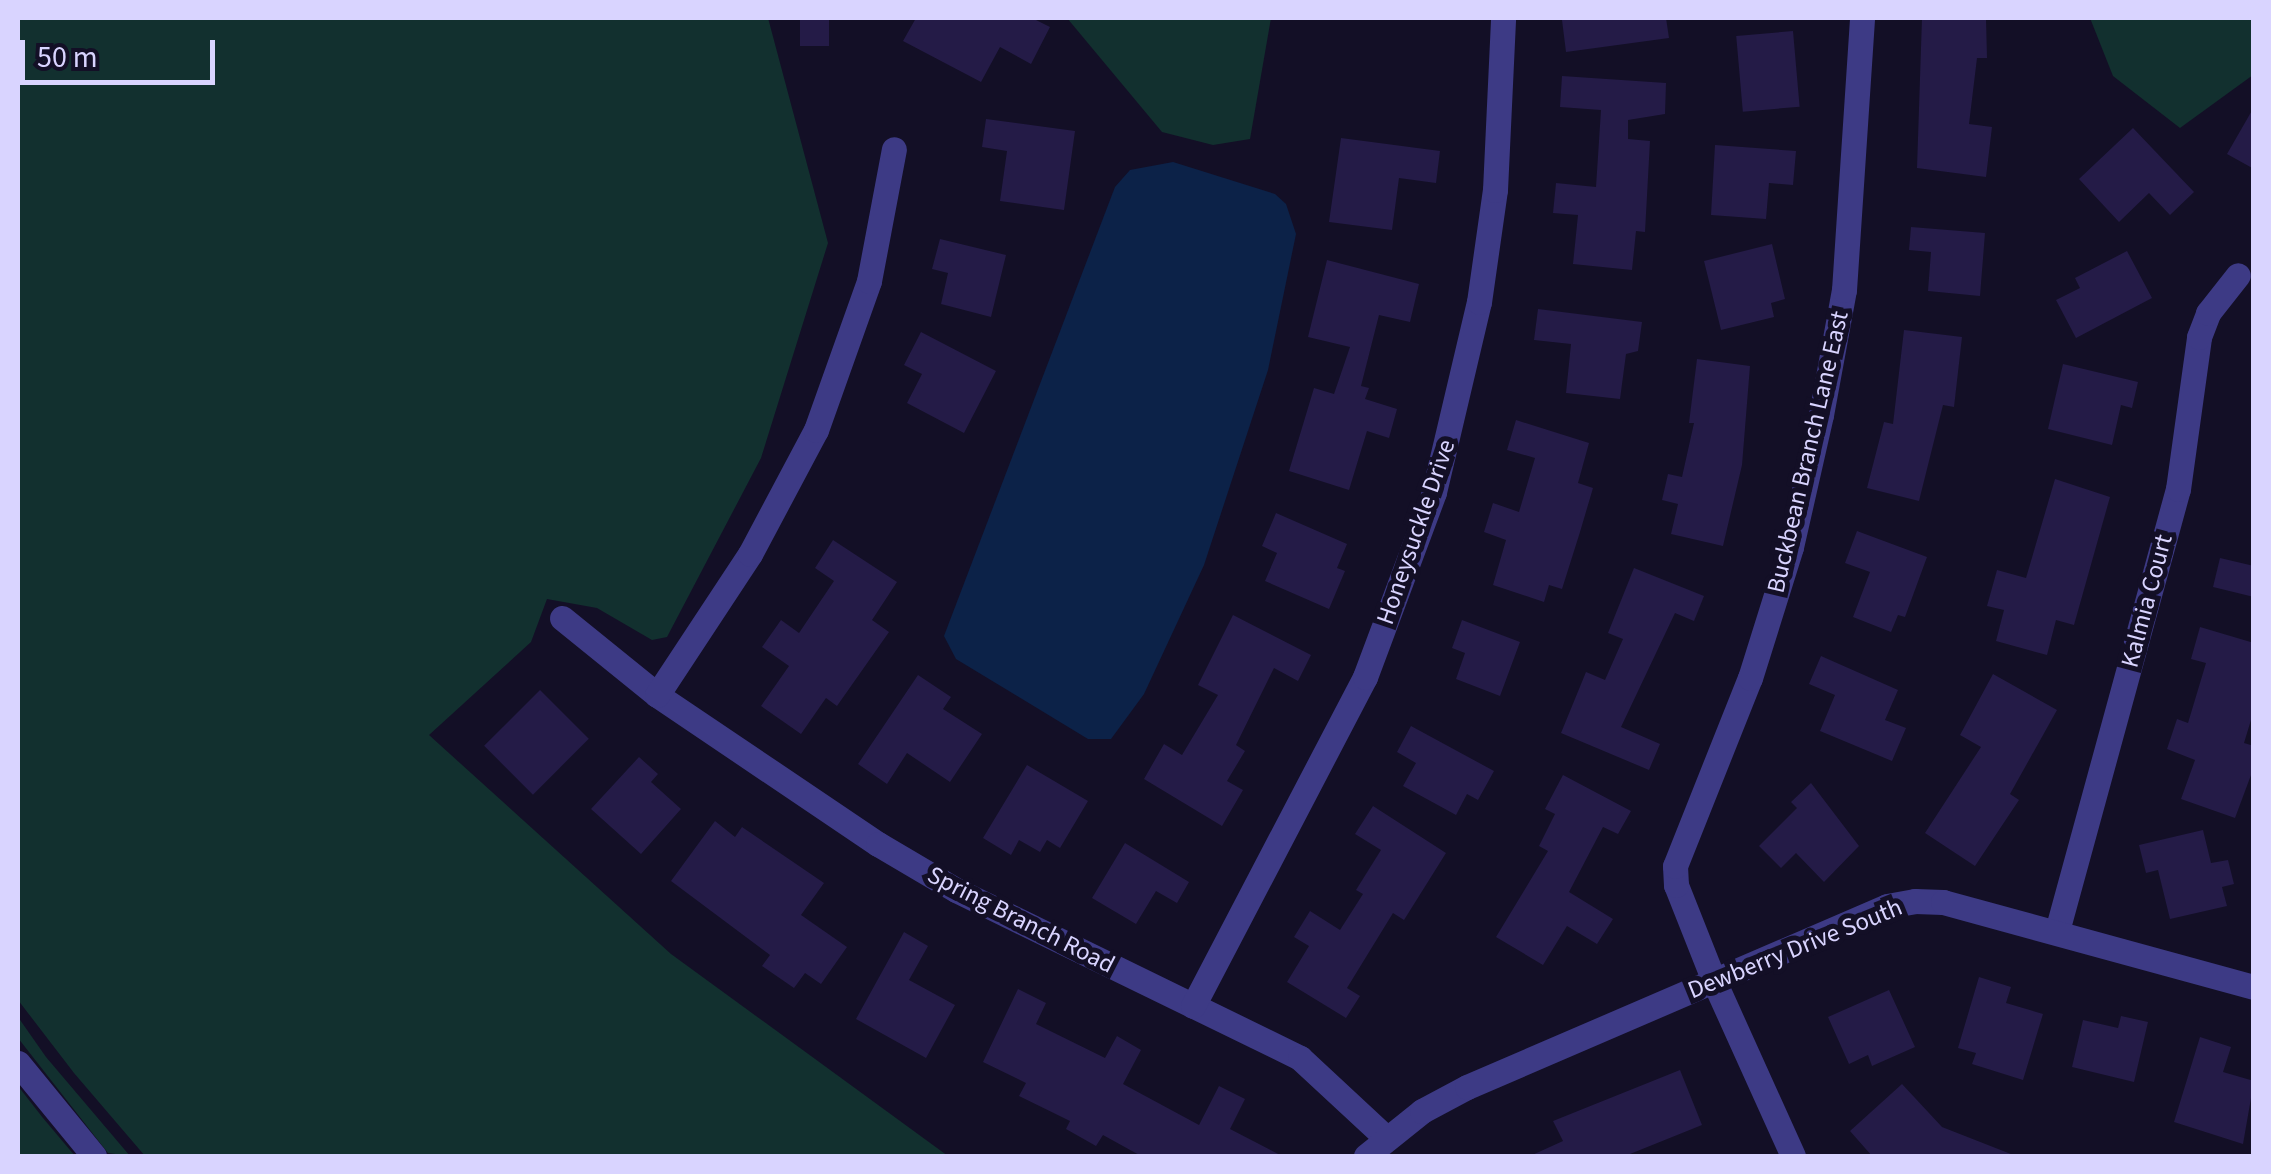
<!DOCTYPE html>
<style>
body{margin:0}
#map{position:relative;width:2271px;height:1174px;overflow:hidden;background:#130f26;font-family:"Source Sans 3",sans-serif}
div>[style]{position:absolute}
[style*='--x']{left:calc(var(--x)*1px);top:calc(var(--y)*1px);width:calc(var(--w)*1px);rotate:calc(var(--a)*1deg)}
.green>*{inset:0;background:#12302f}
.water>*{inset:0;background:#0c2248}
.building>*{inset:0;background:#241b47;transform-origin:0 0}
.minor>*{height:25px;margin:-12.5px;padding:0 12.5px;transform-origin:12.5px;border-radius:12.5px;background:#3d3a85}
span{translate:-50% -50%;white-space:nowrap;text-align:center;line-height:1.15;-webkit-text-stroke:10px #130f26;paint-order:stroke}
.street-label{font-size:25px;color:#d9d4ff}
.frame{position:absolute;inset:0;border:20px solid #d9d4ff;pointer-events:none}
.scale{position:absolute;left:20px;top:40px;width:195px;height:45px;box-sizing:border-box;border:5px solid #d9d4ff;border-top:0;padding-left:12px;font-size:30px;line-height:35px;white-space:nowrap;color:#d9d4ff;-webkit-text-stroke:8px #130f26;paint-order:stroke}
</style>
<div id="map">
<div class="green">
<i style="clip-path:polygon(18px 18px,768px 18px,828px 243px,761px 458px,667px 637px,652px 640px,597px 608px,547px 599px,531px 642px,429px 735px,671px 954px,948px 1156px,145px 1156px,74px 1073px,18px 1000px)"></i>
<i style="clip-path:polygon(1067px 18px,1271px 18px,1250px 139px,1213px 145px,1162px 132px)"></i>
<i style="clip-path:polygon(2090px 18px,2253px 18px,2253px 75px,2180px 128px,2113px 76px)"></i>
<i style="clip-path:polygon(18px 1017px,46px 1057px,130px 1156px,108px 1153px,18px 1038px)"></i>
<i style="clip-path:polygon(18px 1086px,43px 1118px,75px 1156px,18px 1156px)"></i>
</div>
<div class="water">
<i style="clip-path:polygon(1173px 162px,1275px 194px,1286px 204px,1296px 234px,1268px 370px,1204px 565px,1144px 694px,1111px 739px,1088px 739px,956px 659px,944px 636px,1115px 187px,1130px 170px)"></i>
</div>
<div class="building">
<i style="left:800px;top:18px;width:29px;height:28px"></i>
<i style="clip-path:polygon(916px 18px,1032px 18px,1050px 27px,1031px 64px,1000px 47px,981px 82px,903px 41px)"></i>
<i style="clip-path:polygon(1666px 18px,1669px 38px,1566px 52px,1562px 20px)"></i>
<i style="clip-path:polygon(1922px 18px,1986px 18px,1987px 58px,1977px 58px,1969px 124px,1992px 127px,1986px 177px,1917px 168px)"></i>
<i style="left:1793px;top:31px;width:76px;height:57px;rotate:85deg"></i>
<i style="clip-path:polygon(1562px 76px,1666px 83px,1665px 114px,1628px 120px,1628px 139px,1650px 141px,1645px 232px,1636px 231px,1632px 270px,1573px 264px,1578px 215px,1553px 213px,1556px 183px,1596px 187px,1601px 110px,1560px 107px)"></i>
<i style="clip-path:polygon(2254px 107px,2254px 169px,2227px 154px)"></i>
<i style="clip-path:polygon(986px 119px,1075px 131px,1064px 210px,1000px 201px,1007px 151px,982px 147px)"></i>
<i style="clip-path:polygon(2133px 128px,2194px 192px,2170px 215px,2149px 193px,2119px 222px,2079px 179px)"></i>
<i style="clip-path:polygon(1341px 138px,1440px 151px,1436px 183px,1399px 178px,1392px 230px,1329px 222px)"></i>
<i style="clip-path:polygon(1715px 145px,1796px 151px,1793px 185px,1769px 183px,1766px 219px,1711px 215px)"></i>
<i style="clip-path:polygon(1911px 227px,1985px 233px,1980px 296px,1928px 291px,1931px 252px,1909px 250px)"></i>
<i style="clip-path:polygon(940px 239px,1006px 255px,991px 317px,941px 304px,948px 273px,932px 269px)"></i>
<i style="clip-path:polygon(1772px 244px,1785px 299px,1771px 303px,1774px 317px,1721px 330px,1704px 261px)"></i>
<i style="clip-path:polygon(2127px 251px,2152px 298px,2076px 338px,2056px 300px,2080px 288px,2075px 278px)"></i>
<i style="clip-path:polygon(1327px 260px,1419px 284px,1410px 322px,1379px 315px,1361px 386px,1369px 388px,1365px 399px,1397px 409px,1389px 438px,1367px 431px,1349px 490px,1289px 471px,1314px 388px,1334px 394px,1350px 347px,1308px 337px)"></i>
<i style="clip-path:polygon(1538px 309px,1642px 322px,1638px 351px,1626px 354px,1620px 399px,1566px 393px,1571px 344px,1534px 340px)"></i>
<i style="clip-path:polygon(1904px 330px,1962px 337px,1954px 407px,1943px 405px,1919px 501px,1867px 488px,1884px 422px,1893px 424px)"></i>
<i style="clip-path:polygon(921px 332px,996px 371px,964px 433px,907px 403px,922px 374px,904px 365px)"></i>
<i style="clip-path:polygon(1697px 359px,1750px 366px,1742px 465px,1723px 546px,1671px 534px,1678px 504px,1662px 500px,1668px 474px,1682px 477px,1694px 423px,1689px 423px)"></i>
<i style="clip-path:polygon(2063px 364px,2138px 382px,2132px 408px,2121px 405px,2112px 445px,2048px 429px)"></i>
<i style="clip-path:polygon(1516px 420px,1589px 443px,1578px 483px,1593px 488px,1580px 532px,1562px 589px,1549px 585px,1544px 602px,1493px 585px,1506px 540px,1484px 532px,1493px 503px,1519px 512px,1535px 458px,1507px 450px)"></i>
<i style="clip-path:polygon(2055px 479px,2110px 497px,2074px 625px,2056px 620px,2047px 655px,1996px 641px,2004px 610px,1987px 606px,1997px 570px,2026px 578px)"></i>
<i style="clip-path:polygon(1276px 513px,1347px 544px,1337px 568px,1345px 571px,1329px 609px,1265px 581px,1277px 553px,1262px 546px)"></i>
<i style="clip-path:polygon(1857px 531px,1927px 557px,1905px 617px,1898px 615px,1891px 632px,1853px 617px,1870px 572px,1845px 563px)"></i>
<i style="clip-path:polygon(833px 540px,897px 582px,872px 620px,889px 632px,837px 706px,826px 698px,801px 734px,761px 706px,789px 666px,762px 647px,781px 620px,799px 633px,834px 581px,815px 568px)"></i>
<i style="clip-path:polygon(2220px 558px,2254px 566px,2254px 597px,2213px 587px)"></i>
<i style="clip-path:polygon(1634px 568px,1704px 596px,1694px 621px,1675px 613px,1621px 727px,1660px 744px,1649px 770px,1561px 733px,1586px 672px,1605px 680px,1623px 639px,1608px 633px)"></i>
<i style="clip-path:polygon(1233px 615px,1311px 655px,1298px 681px,1274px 668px,1236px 745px,1245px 751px,1227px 781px,1243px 790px,1222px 826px,1144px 779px,1164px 744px,1182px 755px,1218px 695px,1198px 685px)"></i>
<i style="clip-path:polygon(1462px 620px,1520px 642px,1500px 696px,1456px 679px,1465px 653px,1452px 648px)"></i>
<i style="clip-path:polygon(2200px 627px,2254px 643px,2254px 710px,2244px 743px,2254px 746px,2254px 767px,2235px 818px,2181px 799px,2195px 760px,2167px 749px,2177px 719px,2188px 723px,2206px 663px,2191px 659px)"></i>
<i style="clip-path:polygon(1821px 656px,1898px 690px,1885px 720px,1906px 728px,1892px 761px,1820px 731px,1835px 695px,1809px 684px)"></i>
<i style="clip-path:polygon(1993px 674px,2057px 710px,2010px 794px,2019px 800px,1975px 866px,1925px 833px,1981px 747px,1960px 735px)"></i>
<i style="clip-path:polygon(918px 675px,951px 697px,943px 709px,982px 734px,950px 782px,907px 753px,887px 784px,858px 764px)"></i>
<i style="left:540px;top:690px;width:69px;height:79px;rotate:45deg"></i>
<i style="clip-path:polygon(1411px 726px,1494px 771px,1478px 800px,1467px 794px,1456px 815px,1403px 786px,1416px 763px,1397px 752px)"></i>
<i style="clip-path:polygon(639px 757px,658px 774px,651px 782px,681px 809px,641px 854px,591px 809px)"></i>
<i style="clip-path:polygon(1027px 765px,1088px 801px,1060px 848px,1047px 840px,1040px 852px,1019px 840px,1011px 855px,983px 838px)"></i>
<i style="clip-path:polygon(1563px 775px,1631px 811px,1618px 834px,1603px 827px,1569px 892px,1613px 919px,1597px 944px,1567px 926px,1543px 965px,1496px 937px,1548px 851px,1539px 846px,1555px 814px,1545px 809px)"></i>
<i style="clip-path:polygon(1811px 783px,1859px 846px,1824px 882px,1796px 853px,1781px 868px,1759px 846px,1797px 808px,1791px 802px)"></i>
<i style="clip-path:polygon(1373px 806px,1446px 853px,1404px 920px,1393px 913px,1347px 988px,1360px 996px,1346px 1018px,1287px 982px,1309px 946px,1294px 937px,1310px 911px,1340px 930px,1363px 894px,1356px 890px,1381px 850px,1355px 834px)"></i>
<i style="clip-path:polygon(715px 821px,735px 837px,742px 827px,824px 883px,801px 915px,847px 947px,821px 984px,805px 973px,794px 988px,762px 966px,770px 955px,671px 881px)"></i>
<i style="clip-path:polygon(2203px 830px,2211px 863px,2228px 860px,2234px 884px,2222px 887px,2227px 906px,2170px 919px,2158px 870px,2146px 873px,2139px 845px)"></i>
<i style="clip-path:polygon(1125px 843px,1189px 882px,1177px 903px,1156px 891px,1136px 924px,1092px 898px)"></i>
<i style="clip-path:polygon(904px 932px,928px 946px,909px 980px,955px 1005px,926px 1058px,856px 1019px)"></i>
<i style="clip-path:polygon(1979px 977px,2011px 987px,2006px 1003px,2043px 1014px,2023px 1080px,1972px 1064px,1976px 1053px,1958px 1048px)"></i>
<i style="clip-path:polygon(1018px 989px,1046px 1003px,1036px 1024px,1105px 1058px,1117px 1036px,1141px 1050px,1123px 1084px,1199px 1125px,1219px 1086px,1245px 1099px,1230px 1129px,1282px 1156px,1141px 1156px,1103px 1135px,1096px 1146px,1066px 1129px,1070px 1121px,1019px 1096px,1026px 1083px,983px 1062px)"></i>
<i style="clip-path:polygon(1889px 990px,1915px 1047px,1872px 1066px,1868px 1055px,1849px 1064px,1828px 1017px)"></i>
<i style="clip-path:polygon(2121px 1016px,2148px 1022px,2134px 1082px,2072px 1067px,2083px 1020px,2118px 1028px)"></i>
<i style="clip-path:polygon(2200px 1037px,2231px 1047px,2223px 1072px,2254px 1081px,2243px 1144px,2174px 1122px)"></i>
<i style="clip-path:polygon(1680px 1070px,1702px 1125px,1625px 1156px,1530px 1156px,1563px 1141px,1553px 1121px)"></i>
<i style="clip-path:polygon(1902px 1084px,1942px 1127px,2016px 1156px,1872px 1156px,1850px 1131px)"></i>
</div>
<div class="minor">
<i style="--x:562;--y:618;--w:122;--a:39"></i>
<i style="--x:657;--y:695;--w:267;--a:34"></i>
<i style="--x:878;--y:844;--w:91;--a:30.5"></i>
<i style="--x:956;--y:890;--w:383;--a:26"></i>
<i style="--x:1300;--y:1058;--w:116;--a:42.9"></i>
<i style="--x:657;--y:695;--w:169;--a:-56.6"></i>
<i style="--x:750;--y:554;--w:140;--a:-62"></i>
<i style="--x:816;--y:430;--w:158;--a:-70.4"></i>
<i style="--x:869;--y:281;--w:134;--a:-79.3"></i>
<i style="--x:2057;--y:931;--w:458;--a:-74.7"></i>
<i style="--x:2178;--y:489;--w:153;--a:-82.1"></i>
<i style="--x:2199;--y:337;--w:26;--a:-69"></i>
<i style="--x:2208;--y:313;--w:48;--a:-51.7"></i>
<i style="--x:1193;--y:1006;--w:371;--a:-62.4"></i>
<i style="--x:1365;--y:677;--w:197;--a:-69.5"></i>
<i style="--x:1434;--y:492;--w:195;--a:-76.7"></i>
<i style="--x:1479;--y:302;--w:113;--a:-81.9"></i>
<i style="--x:1495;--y:190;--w:172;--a:-87.3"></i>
<i style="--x:18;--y:1063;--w:120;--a:50.7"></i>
<i style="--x:1366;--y:1156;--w:72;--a:-38.8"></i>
<i style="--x:1422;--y:1111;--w:51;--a:-28.1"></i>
<i style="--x:1467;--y:1087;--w:457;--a:-23.3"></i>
<i style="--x:1887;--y:906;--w:28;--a:-10"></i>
<i style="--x:1915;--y:901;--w:28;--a:2"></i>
<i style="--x:1943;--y:902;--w:322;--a:15.3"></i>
<i style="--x:1793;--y:1156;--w:192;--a:-114.3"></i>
<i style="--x:1714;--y:981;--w:103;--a:-111.6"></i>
<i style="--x:1676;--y:885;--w:19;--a:-93"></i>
<i style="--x:1675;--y:866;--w:202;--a:-68.3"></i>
<i style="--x:1750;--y:678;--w:137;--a:-72.6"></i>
<i style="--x:1791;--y:547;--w:135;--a:-77.2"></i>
<i style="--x:1821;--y:415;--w:127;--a:-79.6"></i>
<i style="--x:1844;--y:290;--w:273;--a:-86.2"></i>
</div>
<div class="street-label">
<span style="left:1808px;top:452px;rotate:-77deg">Buckbean Branch Lane East</span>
<span style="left:1416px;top:532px;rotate:-71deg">Honeysuckle Drive</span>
<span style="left:2147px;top:601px;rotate:-75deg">Kalmia Court</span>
<span style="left:1021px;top:920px;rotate:27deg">Spring Branch Road</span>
<span style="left:1795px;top:949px;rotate:-22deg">Dewberry Drive South</span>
</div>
<div class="frame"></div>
<div class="scale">50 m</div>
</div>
